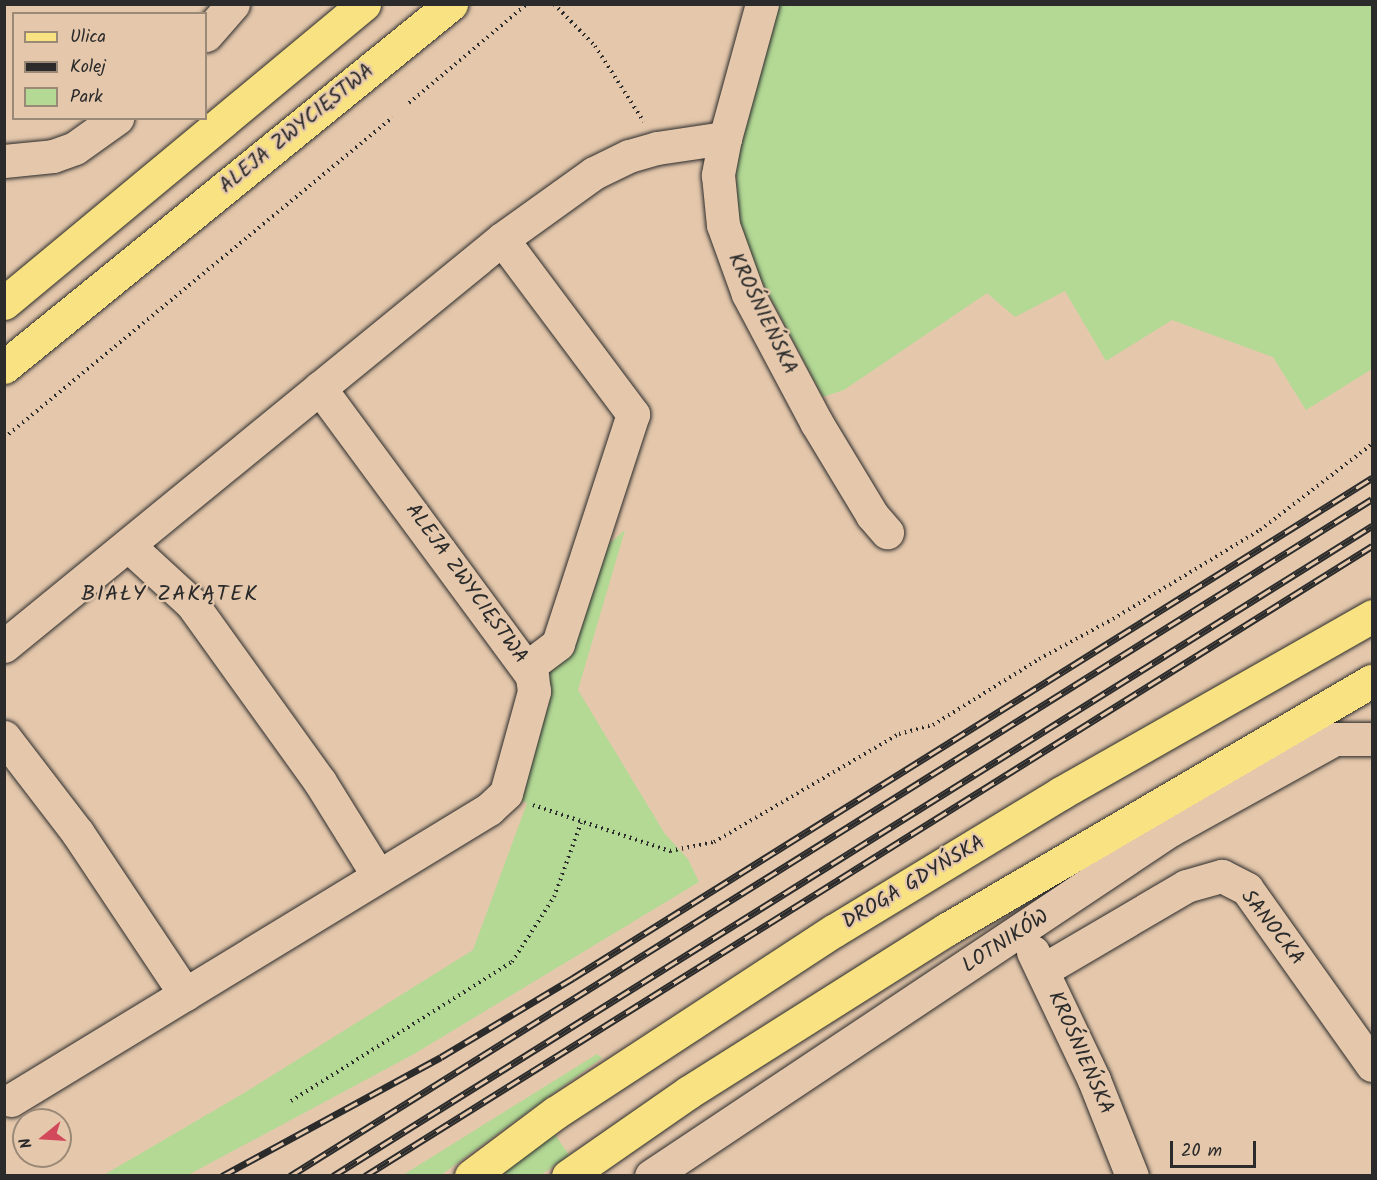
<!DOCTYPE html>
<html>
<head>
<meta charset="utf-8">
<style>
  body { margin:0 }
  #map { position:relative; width:1377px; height:1180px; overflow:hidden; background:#e5c8ac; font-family:Kalam,sans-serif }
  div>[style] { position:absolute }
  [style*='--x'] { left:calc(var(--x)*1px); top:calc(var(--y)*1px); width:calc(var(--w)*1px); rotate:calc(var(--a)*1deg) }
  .green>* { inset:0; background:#b3d995 }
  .path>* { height:4px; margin-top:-2px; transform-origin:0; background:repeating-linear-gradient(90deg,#2b2b2b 0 1.5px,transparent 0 6px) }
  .roads { filter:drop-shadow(0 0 2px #2b2b2b) drop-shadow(0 0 2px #2b2b2b) }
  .minor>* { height:33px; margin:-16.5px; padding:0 16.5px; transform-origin:16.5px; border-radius:16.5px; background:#e5c8ac }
  .major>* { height:33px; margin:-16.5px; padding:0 16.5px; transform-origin:16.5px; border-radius:16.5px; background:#f8e281 }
  .rail>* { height:7px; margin-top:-3.5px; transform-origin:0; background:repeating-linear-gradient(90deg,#e5c8ac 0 14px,#2b2b2b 0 28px); box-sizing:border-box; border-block:2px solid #2b2b2b }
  span { translate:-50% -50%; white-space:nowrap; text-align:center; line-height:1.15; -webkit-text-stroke:4.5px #e5c8ac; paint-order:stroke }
  .street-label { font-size:21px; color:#2b2b2b }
  .neighbourhood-label { font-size:22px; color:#2b2b2b; letter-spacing:1.5px }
  .frame { position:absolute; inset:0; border:6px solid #2b2b2b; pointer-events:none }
  .legend { position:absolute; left:12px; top:12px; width:195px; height:108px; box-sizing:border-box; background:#e5c8ac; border:2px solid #9b8978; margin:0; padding:8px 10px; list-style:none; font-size:18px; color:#2b2b2b }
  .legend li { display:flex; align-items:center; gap:12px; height:30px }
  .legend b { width:30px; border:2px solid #9b8978 }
  .north { position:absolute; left:12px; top:1108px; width:60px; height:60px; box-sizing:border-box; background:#e5c8ac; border:2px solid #9b8978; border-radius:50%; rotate:252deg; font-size:16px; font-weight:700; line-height:24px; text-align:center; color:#2b2b2b }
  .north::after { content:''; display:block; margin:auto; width:21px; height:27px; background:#d1495b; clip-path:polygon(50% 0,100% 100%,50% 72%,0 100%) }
  .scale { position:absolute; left:1170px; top:1141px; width:86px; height:27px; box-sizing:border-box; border:3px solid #2b2b2b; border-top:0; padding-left:8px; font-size:18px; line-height:21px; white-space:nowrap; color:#2b2b2b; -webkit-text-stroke:4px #e5c8ac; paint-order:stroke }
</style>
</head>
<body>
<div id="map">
  <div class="green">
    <div style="clip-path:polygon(774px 5px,1372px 5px,1372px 369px,1306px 410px,1273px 357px,1172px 320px,1106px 361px,1065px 291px,1015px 317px,987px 293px,844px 390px,823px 397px,756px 271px,738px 224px,736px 162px)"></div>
    <div style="clip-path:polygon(625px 530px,578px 690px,665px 834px,688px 859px,699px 882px,414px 1054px,188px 1175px,102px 1176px,244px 1093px,473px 950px,527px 803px,511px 796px,543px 682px,601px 551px)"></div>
    <div style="clip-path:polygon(597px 1054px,602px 1058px,441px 1175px,403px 1175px)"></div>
    <div style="clip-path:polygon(554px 1133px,569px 1155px,541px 1175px,497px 1176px)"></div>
  </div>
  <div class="path">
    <div style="--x:554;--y:4;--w:59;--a:45.7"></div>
    <div style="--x:595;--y:46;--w:90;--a:57.2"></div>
    <div style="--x:409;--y:103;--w:154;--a:-40"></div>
    <div style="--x:4;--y:438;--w:504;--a:-39.53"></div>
    <div style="--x:533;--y:805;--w:145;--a:18.6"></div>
    <div style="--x:670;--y:851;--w:45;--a:-11.6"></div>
    <div style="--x:714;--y:842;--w:214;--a:-30.3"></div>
    <div style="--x:899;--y:734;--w:35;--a:-15"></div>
    <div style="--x:933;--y:725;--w:125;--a:-31.9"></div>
    <div style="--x:1039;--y:659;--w:84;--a:-28.4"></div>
    <div style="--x:1113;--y:619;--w:172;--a:-31.2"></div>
    <div style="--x:1260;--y:530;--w:141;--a:-37.5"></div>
    <div style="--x:291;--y:1101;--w:261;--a:-32.2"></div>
    <div style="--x:512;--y:962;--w:77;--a:-57.1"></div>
    <div style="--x:554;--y:897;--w:79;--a:-70"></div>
  </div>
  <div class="roads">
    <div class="minor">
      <div style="--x:762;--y:4;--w:139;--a:105.4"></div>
      <div style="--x:725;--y:138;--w:38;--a:101"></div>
      <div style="--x:718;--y:175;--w:50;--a:84.3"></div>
      <div style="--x:723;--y:225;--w:73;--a:70.1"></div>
      <div style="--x:748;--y:294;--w:145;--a:62"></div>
      <div style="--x:816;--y:422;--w:109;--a:58.9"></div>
      <div style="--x:872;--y:515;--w:23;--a:49"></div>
      <div style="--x:206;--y:35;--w:41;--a:-48.9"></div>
      <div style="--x:4;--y:161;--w:49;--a:-5.8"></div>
      <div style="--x:53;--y:156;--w:23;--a:-20"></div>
      <div style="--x:75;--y:148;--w:52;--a:-35.5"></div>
      <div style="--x:502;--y:239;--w:219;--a:53.2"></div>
      <div style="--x:633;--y:414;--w:242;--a:108.1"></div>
      <div style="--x:558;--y:644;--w:38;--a:143"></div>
      <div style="--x:129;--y:546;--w:86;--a:42.6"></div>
      <div style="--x:192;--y:604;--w:219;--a:54.3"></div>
      <div style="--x:320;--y:782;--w:108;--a:58.2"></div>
      <div style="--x:4;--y:646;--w:643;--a:-39.26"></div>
      <div style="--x:502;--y:239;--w:113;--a:-35.7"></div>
      <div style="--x:594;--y:173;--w:39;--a:-26"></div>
      <div style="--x:629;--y:156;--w:29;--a:-16"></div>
      <div style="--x:657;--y:148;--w:69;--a:-8.4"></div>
      <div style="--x:4;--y:737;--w:120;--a:52.5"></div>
      <div style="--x:77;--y:832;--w:195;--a:56.3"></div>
      <div style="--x:1033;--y:952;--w:142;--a:64.5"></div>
      <div style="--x:1094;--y:1080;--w:103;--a:68.4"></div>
      <div style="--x:1043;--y:970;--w:166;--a:-30.4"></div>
      <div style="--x:1186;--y:886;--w:37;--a:-16"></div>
      <div style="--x:1222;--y:876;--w:28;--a:27"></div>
      <div style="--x:1247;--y:889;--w:216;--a:54.6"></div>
      <div style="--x:11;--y:1100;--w:560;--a:-31.33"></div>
      <div style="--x:489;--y:809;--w:23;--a:-43"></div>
      <div style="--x:506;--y:793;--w:106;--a:-74.6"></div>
      <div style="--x:534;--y:691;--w:15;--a:-98"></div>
      <div style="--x:532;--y:676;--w:358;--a:-126.4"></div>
      <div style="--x:651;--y:1176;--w:624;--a:-33.69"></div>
      <div style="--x:1170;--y:830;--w:188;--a:-28.9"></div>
      <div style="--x:1335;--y:739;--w:37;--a:0"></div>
    </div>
    <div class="major">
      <div style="--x:4;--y:303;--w:468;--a:-39.7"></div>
      <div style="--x:4;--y:367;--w:576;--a:-39.08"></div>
      <div style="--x:471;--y:1176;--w:105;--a:-36.9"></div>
      <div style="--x:555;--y:1113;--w:334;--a:-33.2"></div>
      <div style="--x:835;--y:930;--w:264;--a:-31.2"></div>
      <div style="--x:1061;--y:793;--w:358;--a:-29.6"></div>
      <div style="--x:568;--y:1176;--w:147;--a:-34.8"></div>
      <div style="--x:689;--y:1092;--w:305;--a:-32.3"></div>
      <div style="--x:947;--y:929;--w:492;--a:-30.3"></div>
    </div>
  </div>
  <div class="rail">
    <div style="--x:222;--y:1176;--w:249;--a:-28.5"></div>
    <div style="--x:441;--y:1057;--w:154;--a:-30.9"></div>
    <div style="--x:573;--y:978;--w:943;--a:-32.04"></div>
    <div style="--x:290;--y:1176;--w:1276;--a:-32.03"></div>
    <div style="--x:333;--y:1176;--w:1226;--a:-32.03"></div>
    <div style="--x:365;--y:1176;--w:1188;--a:-32.03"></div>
  </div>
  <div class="street-label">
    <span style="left:297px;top:129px;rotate:-39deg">ALEJA ZWYCIĘSTWA</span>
    <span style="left:762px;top:314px;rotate:64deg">KROŚNIEŃSKA</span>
    <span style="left:466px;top:584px;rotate:54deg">ALEJA ZWYCIĘSTWA</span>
    <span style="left:914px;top:883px;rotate:-31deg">DROGA GDYŃSKA</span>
    <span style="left:1272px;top:928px;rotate:52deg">SANOCKA</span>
    <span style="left:1006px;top:942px;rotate:-33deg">LOTNIKÓW</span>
    <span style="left:1080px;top:1053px;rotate:66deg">KROŚNIEŃSKA</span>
  </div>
  <div class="neighbourhood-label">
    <span style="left:170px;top:595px">BIAŁY ZAKĄTEK</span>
  </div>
  <div class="frame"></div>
  <ul class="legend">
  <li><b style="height:8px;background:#f8e281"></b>Ulica</li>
  <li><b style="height:8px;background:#2b2b2b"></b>Kolej</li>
  <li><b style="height:16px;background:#b3d995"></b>Park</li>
  </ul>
  <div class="north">N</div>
  <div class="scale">20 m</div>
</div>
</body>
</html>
